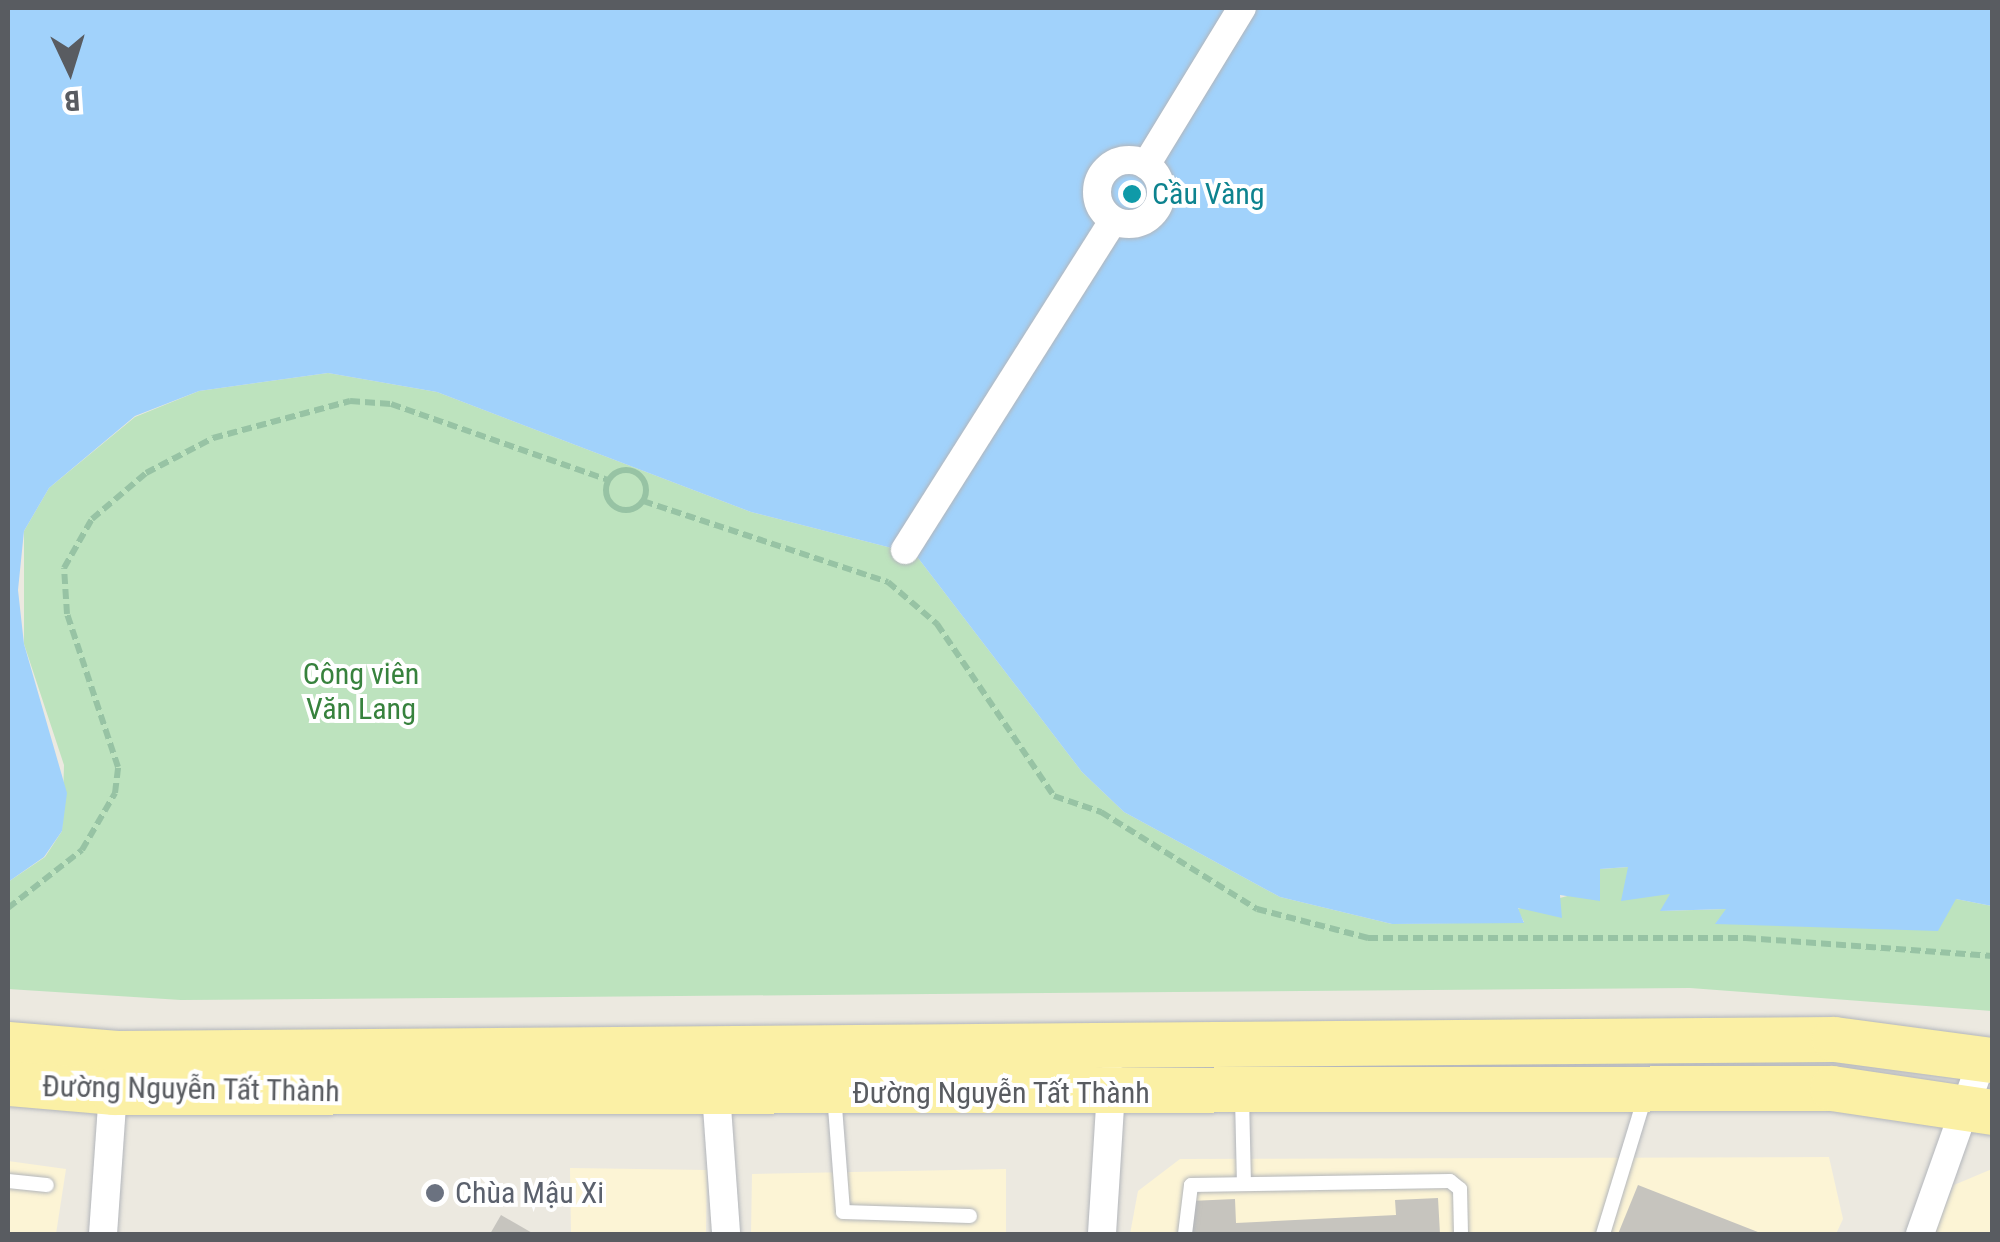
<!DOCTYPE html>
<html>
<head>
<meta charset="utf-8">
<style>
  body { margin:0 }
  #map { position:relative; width:2000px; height:1242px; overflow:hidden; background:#ece9e0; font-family:"Roboto Condensed",sans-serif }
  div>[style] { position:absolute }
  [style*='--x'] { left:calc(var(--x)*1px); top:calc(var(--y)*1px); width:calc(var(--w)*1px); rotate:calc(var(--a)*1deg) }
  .commercial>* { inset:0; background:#fcf4d5 }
  .green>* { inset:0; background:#bde3be }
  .water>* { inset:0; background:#a1d2fb }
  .building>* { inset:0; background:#c6c4be }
  .path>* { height:6px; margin-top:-3px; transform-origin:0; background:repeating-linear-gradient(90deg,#97c3a4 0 10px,transparent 0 15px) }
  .path>.ring { margin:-3px; padding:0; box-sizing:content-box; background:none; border:6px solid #97c3a4; border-radius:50% }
  .roads { filter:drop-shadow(0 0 2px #b3b6bb) drop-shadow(0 0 2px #b3b6bb) }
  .lane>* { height:14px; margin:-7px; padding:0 7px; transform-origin:7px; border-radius:7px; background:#fff }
  .street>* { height:28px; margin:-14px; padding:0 14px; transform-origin:14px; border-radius:14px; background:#fff }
  .street>.ring { margin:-14px; padding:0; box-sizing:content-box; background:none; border:28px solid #fff; border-radius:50% }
  .primary>* { height:45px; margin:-22.5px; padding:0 22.5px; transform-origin:22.5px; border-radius:22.5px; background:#fbf0a5 }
  .dots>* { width:28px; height:28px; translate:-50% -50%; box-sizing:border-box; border:5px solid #fff; border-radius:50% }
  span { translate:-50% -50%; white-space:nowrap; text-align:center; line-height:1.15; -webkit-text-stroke:8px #fff; paint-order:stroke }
  .culture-label { font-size:30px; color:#0d838f }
  .left { translate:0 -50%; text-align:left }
  .park-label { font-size:30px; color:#37823d }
  .street-label { font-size:30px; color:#595c61 }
  .worship-label { font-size:30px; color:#5b616d }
  .frame { position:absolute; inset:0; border:10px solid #595c61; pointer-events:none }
  .north { position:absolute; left:20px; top:20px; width:100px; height:100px; -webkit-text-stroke:8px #fff; paint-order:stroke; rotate:176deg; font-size:28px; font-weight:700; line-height:40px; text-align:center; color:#595c61 }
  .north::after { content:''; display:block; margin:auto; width:35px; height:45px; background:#595c61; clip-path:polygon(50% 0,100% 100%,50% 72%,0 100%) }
</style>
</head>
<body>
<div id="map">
  <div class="commercial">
    <div style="clip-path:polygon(1829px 1157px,1843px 1219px,1836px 1234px,1130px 1234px,1138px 1191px,1180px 1159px)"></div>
    <div style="clip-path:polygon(8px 1161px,66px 1169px,56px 1234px,8px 1234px)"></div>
    <div style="clip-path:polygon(570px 1168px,707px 1170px,706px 1234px,571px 1234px)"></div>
    <div style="clip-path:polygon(1006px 1169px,1006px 1234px,751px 1234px,752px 1174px)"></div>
    <div style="clip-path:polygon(1992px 1169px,1992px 1234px,1934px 1234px,1954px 1185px)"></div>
  </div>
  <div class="green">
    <div style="clip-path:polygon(328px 373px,437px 392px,751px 512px,915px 554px,1082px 772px,1124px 812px,1280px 897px,1392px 924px,1524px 922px,1517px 909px,1579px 893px,1600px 869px,1629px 867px,1644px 894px,1671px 894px,1661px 911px,1727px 909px,1716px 923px,1956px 899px,1992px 906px,1992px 1011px,1690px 988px,181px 1000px,8px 989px,8px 882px,45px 857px,62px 831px,64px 765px,24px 644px,24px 531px,49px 488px,135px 417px,199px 391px)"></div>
  </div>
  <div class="water">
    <div style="clip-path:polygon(8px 8px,1992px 8px,1992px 906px,1956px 899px,1938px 931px,1715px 924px,1726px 909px,1660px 911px,1670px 894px,1621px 901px,1628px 867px,1600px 869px,1600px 901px,1560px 895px,1562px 918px,1518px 908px,1524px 923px,1392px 924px,1280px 897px,1124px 812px,1082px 772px,915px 554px,751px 512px,437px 392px,328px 373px,199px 391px,135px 416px,49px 488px,24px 531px,18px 590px,24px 644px,67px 793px,62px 831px,44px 857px,8px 882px)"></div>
  </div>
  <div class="building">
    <div style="clip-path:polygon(1638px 1185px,1763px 1234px,1618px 1234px)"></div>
    <div style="clip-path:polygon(1438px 1198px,1440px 1234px,1192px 1234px,1190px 1201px,1235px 1199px,1236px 1223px,1396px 1215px,1395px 1200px)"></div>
    <div style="clip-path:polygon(501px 1215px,534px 1234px,490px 1234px)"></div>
  </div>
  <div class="path">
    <div class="ring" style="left:606px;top:470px;width:34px;height:34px"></div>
    <div style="--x:643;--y:501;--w:258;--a:18.3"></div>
    <div style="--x:888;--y:582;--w:65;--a:40.6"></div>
    <div style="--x:937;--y:624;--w:208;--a:55.8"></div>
    <div style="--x:1054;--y:796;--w:50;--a:18.8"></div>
    <div style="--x:1101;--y:812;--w:184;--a:31.9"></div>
    <div style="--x:1257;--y:909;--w:115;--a:14.6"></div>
    <div style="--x:1368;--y:938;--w:378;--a:0"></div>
    <div style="--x:1746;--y:938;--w:247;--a:4.2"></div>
    <div style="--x:8;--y:908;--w:94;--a:-38.1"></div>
    <div style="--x:82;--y:850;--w:66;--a:-59.9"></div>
    <div style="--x:115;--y:793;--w:26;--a:-83"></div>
    <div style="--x:118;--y:767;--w:161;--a:-108.4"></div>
    <div style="--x:67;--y:614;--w:46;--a:-93.7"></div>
    <div style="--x:64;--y:568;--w:56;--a:-60.3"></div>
    <div style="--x:92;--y:519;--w:71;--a:-40.4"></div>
    <div style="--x:146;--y:473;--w:76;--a:-27.6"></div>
    <div style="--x:213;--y:438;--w:142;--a:-15.1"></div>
    <div style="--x:350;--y:401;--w:41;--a:4.2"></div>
    <div style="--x:391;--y:404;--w:230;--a:19.3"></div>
  </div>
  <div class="roads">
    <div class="lane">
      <div style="--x:834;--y:1094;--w:118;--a:85.6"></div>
      <div style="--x:843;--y:1212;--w:127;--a:1.8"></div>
      <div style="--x:1242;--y:1097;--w:86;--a:88.7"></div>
      <div style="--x:8;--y:1181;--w:39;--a:6"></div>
      <div style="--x:1185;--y:1234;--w:49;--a:-83"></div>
      <div style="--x:1191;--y:1185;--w:259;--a:-0.9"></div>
      <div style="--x:1450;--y:1181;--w:13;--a:39"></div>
      <div style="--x:1460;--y:1189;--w:45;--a:88.7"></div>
      <div style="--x:1603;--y:1234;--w:147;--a:-73"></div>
    </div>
    <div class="street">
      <div class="ring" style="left:1097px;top:160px;width:36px;height:36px"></div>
      <div style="--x:1146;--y:165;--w:184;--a:-58.6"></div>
      <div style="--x:905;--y:550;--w:389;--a:-57.7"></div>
      <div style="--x:716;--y:1093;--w:141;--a:85.9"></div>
      <div style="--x:103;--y:1234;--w:142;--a:-86"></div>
      <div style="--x:1102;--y:1234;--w:157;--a:-86.4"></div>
      <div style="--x:1920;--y:1234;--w:188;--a:-70.4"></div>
    </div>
    <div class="primary">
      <div style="--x:8;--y:1044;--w:109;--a:4.7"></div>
      <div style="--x:117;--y:1053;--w:1717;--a:-0.47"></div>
      <div style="--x:1834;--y:1039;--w:159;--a:7.6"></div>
      <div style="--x:8;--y:1083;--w:105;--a:4.9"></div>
      <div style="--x:113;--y:1092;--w:1719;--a:-0.13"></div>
      <div style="--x:1832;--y:1088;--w:162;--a:8.5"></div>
    </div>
  </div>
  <div class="dots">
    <div style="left:1132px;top:194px;background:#0f9aa8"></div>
    <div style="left:435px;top:1193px;background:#6b7280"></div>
  </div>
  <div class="culture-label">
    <span class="left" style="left:1152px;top:194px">Cầu Vàng</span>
  </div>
  <div class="park-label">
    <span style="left:361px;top:691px">Công viên<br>Văn Lang</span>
  </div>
  <div class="street-label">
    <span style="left:191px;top:1089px;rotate:1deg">Đường Nguyễn Tất Thành</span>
    <span style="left:1001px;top:1093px">Đường Nguyễn Tất Thành</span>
  </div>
  <div class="worship-label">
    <span class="left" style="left:455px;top:1193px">Chùa Mậu Xi</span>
  </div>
  <div class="frame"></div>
  <div class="north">B</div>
</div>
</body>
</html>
